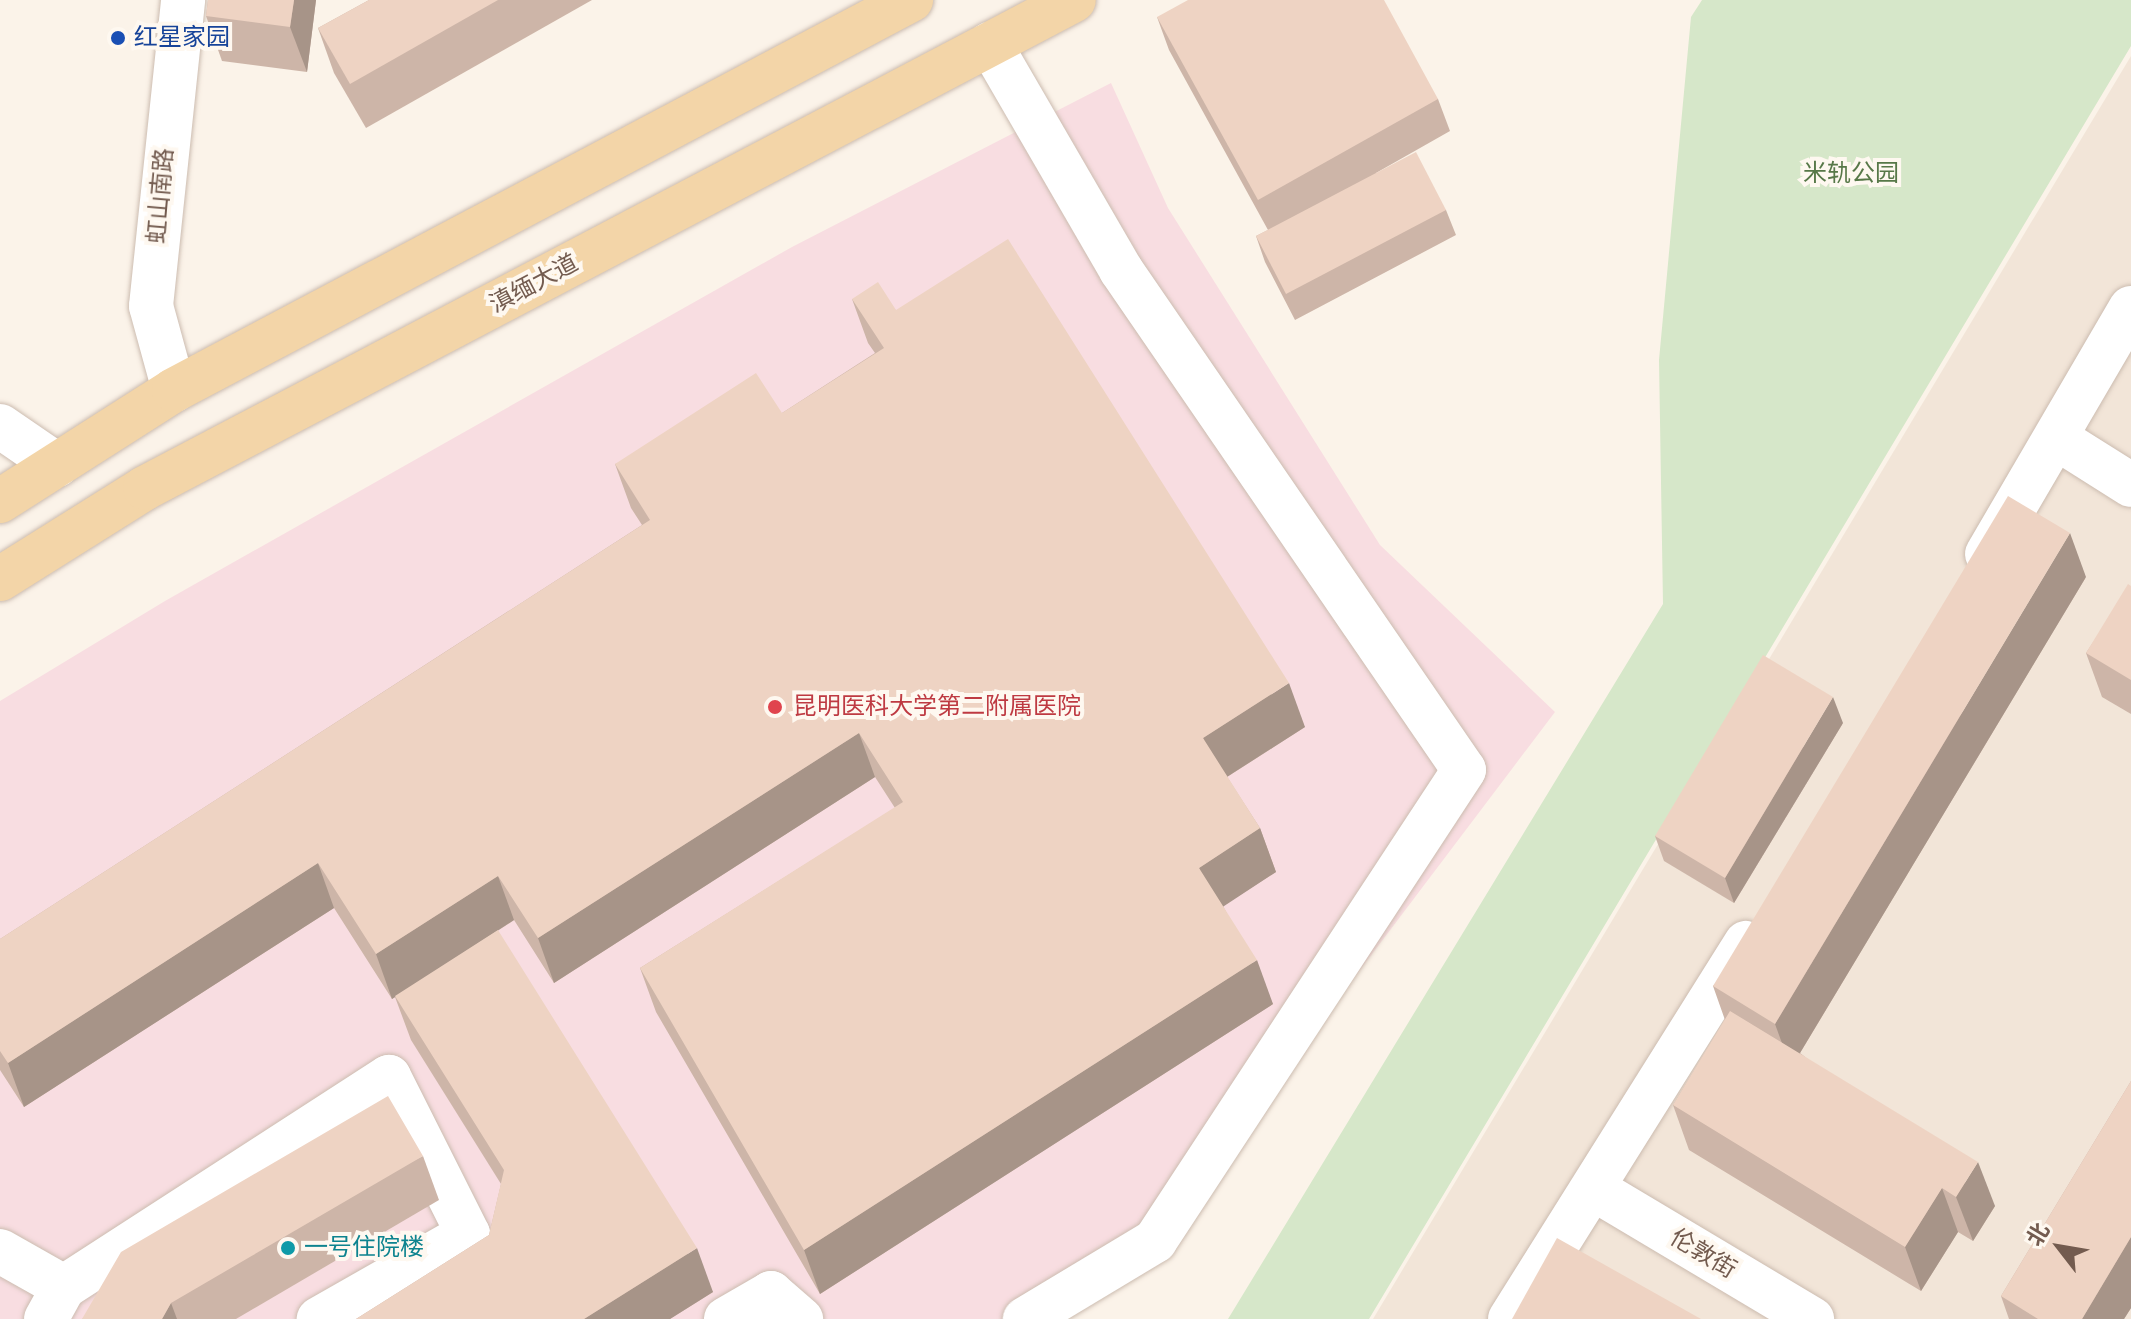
<!DOCTYPE html>
<html>
<head>
<meta charset="utf-8">
<style>
  body { margin:0 }
  #map { position:relative; width:2131px; height:1319px; overflow:hidden; background:#fbf3e9; font-family:"Fira Sans Condensed","Noto Sans SC",sans-serif }
  div>[style] { position:absolute }
  [style*='--x'] { left:calc(var(--x)*1px); top:calc(var(--y)*1px); width:calc(var(--w)*1px); rotate:calc(var(--a)*1deg) }
  .residential>* { inset:0; background:#f2e5d8 }
  .medical>* { inset:0; background:#f8dde1 }
  .green>* { inset:0; background:#d6e7c9 }
  .roads { filter:drop-shadow(0 0 2px #ccbcb0) drop-shadow(0 0 2px #ccbcb0) }
  .minor>* { height:44px; margin:-22px; padding:0 22px; transform-origin:22px; border-radius:22px; background:#fff }
  .major>* { height:44px; margin:-22px; padding:0 22px; transform-origin:22px; border-radius:22px; background:#f3d5a8 }
  .wall>* { inset:0; background:#cdb5a8 }
  .shaded-wall>* { inset:0; background:#a79488 }
  .building>* { inset:0; background:#eed3c3 }
  .dots>* { width:22px; height:22px; translate:-50% -50%; box-sizing:border-box; border:4px solid #fef8f0; border-radius:50% }
  span { translate:-50% -50%; white-space:nowrap; text-align:center; line-height:1.15; -webkit-text-stroke:8px #fef8f0; paint-order:stroke }
  .transit-label { font-size:24px; color:#164399 }
  .left { translate:0 -50%; text-align:left }
  .park-label { font-size:24px; color:#577848 }
  .street-label { font-size:24px; color:#735b4f }
  .health-label { font-size:24px; color:#be3a42 }
  .culture-label { font-size:24px; color:#0d838f }
  .north { position:absolute; left:2019px; top:1207px; width:80px; height:80px; -webkit-text-stroke:6px #fef8f0; paint-order:stroke; rotate:301deg; font-size:22px; font-weight:700; line-height:32px; text-align:center; color:#735b4f }
  .north::after { content:''; display:block; margin:auto; width:28px; height:36px; background:#735b4f; clip-path:polygon(50% 0,100% 100%,50% 72%,0 100%) }
</style>
</head>
<body>
<div id="map">
  <div class="residential">
    <div style="clip-path:polygon(2131px 56px,2131px 1319px,1373px 1319px)"></div>
  </div>
  <div class="medical">
    <div style="clip-path:polygon(1111px 83px,1168px 208px,1380px 545px,1555px 712px,1155px 1241px,1025px 1319px,0 1319px,0 701px,165px 601px,792px 247px)"></div>
  </div>
  <div class="green">
    <div style="clip-path:polygon(1702px 0,2131px 0,2131px 46px,1369px 1319px,1228px 1319px,1663px 604px,1659px 360px,1691px 17px)"></div>
  </div>
  <div class="roads">
    <div class="minor">
      <div style="--x:990;--y:44;--w:261;--a:59.9"></div>
      <div style="--x:1121;--y:270;--w:606;--a:55.55"></div>
      <div style="--x:1464;--y:770;--w:563;--a:123.27"></div>
      <div style="--x:1155;--y:1241;--w:152;--a:149"></div>
      <div style="--x:174;--y:390;--w:87;--a:-105.3"></div>
      <div style="--x:151;--y:306;--w:308;--a:-84"></div>
      <div style="--x:0;--y:426;--w:69;--a:34.4"></div>
      <div style="--x:2058;--y:439;--w:86;--a:32.2"></div>
      <div style="--x:1987;--y:554;--w:285;--a:-59.7"></div>
      <div style="--x:1594;--y:1189;--w:254;--a:30.8"></div>
      <div style="--x:0;--y:1251;--w:73;--a:29.4"></div>
      <div style="--x:46;--y:1319;--w:37;--a:-61"></div>
      <div style="--x:64;--y:1287;--w:387;--a:-32.9"></div>
      <div style="--x:389;--y:1077;--w:176;--a:63.3"></div>
      <div style="--x:468;--y:1234;--w:172;--a:150.3"></div>
      <div style="--x:726;--y:1319;--w:52;--a:-30"></div>
      <div style="--x:771;--y:1293;--w:40;--a:41"></div>
      <div style="--x:1510;--y:1319;--w:444;--a:-57.9"></div>
    </div>
    <div class="major">
      <div style="--x:0;--y:501;--w:206;--a:-32.5"></div>
      <div style="--x:174;--y:390;--w:834;--a:-27.89"></div>
      <div style="--x:0;--y:579;--w:171;--a:-32.1"></div>
      <div style="--x:145;--y:488;--w:1049;--a:-27.71"></div>
    </div>
  </div>
  <div class="wall">
    <div style="clip-path:polygon(208px 0,316px 0,307px 72px,222px 61px,206px 16px)"></div>
    <div style="clip-path:polygon(369px 0,592px 0,366px 128px,334px 73px,318px 28px)"></div>
    <div style="clip-path:polygon(1157px 17px,1438px 99px,1450px 131px,1376px 173px,1446px 210px,1456px 235px,1295px 320px,1265px 262px,1256px 236px,1268px 230px,1169px 50px)"></div>
    <div style="clip-path:polygon(852px 299px,896px 310px,1305px 727px,1227px 777px,1260px 828px,1276px 872px,1223px 906px,1273px 1004px,820px 1294px,656px 1012px,640px 968px,895px 808px,875px 777px,554px 983px,514px 920px,482px 941px,713px 1292px,670px 1319px,356px 1319px,489px 1235px,501px 1184px,411px 1040px,395px 997px,392px 999px,334px 908px,24px 1107px,0 1070px,0 939px,642px 525px,631px 508px,615px 464px,782px 413px,875px 353px,868px 343px)"></div>
    <div style="clip-path:polygon(2086px 577px,1800px 1053px,1995px 1206px,1973px 1241px,1958px 1232px,1921px 1291px,1689px 1150px,1673px 1105px,1725px 1020px,1713px 986px)"></div>
    <div style="clip-path:polygon(2131px 586px,2131px 714px,2102px 697px,2086px 653px)"></div>
    <div style="clip-path:polygon(1843px 723px,1734px 903px,1664px 861px,1655px 836px)"></div>
    <div style="clip-path:polygon(2131px 1081px,2131px 1308px,2124px 1319px,2009px 1319px,2001px 1296px)"></div>
    <div style="clip-path:polygon(423px 1156px,439px 1200px,236px 1319px,82px 1319px)"></div>
  </div>
  <div class="shaded-wall">
    <div style="clip-path:polygon(294px 0,316px 0,307px 72px,290px 27px)"></div>
    <div style="clip-path:polygon(2070px 533px,2086px 577px,1791px 1068px,1775px 1024px)"></div>
    <div style="clip-path:polygon(1289px 683px,1305px 727px,1219px 782px,1203px 738px)"></div>
    <div style="clip-path:polygon(1833px 697px,1843px 723px,1734px 903px,1725px 878px)"></div>
    <div style="clip-path:polygon(859px 733px,875px 777px,554px 983px,538px 938px)"></div>
    <div style="clip-path:polygon(1260px 828px,1276px 872px,1215px 912px,1199px 868px)"></div>
    <div style="clip-path:polygon(318px 863px,334px 908px,24px 1107px,8px 1063px)"></div>
    <div style="clip-path:polygon(498px 876px,514px 920px,392px 999px,376px 954px)"></div>
    <div style="clip-path:polygon(1257px 960px,1273px 1004px,820px 1294px,804px 1250px)"></div>
    <div style="clip-path:polygon(1978px 1162px,1995px 1206px,1973px 1241px,1956px 1197px)"></div>
    <div style="clip-path:polygon(1942px 1188px,1958px 1232px,1921px 1291px,1905px 1247px)"></div>
    <div style="clip-path:polygon(2131px 1237px,2131px 1308px,2124px 1319px,2082px 1319px)"></div>
    <div style="clip-path:polygon(697px 1248px,713px 1292px,670px 1319px,584px 1319px)"></div>
    <div style="clip-path:polygon(171px 1303px,177px 1319px,162px 1319px)"></div>
  </div>
  <div class="building">
    <div style="clip-path:polygon(208px 0,294px 0,290px 27px,206px 16px)"></div>
    <div style="clip-path:polygon(369px 0,498px 0,350px 84px,318px 28px)"></div>
    <div style="clip-path:polygon(1188px 0,1384px 0,1438px 99px,1258px 200px,1157px 17px)"></div>
    <div style="clip-path:polygon(1416px 152px,1446px 210px,1286px 294px,1256px 236px)"></div>
    <div style="clip-path:polygon(1008px 239px,1289px 683px,1203px 738px,1260px 828px,1199px 868px,1257px 960px,804px 1250px,640px 968px,903px 802px,859px 733px,538px 938px,498px 876px,376px 954px,318px 863px,8px 1063px,0 1051px,0 939px,650px 520px,615px 464px,756px 373px,782px 413px,884px 348px,852px 299px,878px 282px,896px 310px)"></div>
    <div style="clip-path:polygon(2008px 496px,2070px 533px,1775px 1024px,1713px 986px)"></div>
    <div style="clip-path:polygon(2128px 584px,2131px 586px,2131px 680px,2086px 653px)"></div>
    <div style="clip-path:polygon(1763px 655px,1833px 697px,1725px 878px,1655px 836px)"></div>
    <div style="clip-path:polygon(498px 930px,697px 1248px,584px 1319px,356px 1319px,489px 1235px,504px 1170px,395px 996px)"></div>
    <div style="clip-path:polygon(1730px 1011px,1978px 1162px,1956px 1197px,1942px 1188px,1905px 1247px,1673px 1105px)"></div>
    <div style="clip-path:polygon(2131px 1081px,2131px 1237px,2082px 1319px,2038px 1319px,2001px 1296px)"></div>
    <div style="clip-path:polygon(388px 1096px,423px 1156px,171px 1303px,162px 1319px,82px 1319px,121px 1252px)"></div>
    <div style="clip-path:polygon(1557px 1238px,1701px 1319px,1512px 1319px)"></div>
  </div>
  <div class="dots">
    <div style="left:118px;top:38px;background:#1a4fb4"></div>
    <div style="left:775px;top:707px;background:#e0444e"></div>
    <div style="left:288px;top:1248px;background:#0f9aa8"></div>
  </div>
  <div class="transit-label">
    <span class="left" style="left:134px;top:38px">红星家园</span>
  </div>
  <div class="park-label">
    <span style="left:1851px;top:174px">米轨公园</span>
  </div>
  <div class="street-label">
    <span style="left:161px;top:196px;rotate:-85deg">虹山南路</span>
    <span style="left:534px;top:284px;rotate:-28deg">滇缅大道</span>
    <span style="left:1703px;top:1254px;rotate:31deg">伦敦街</span>
  </div>
  <div class="health-label">
    <span class="left" style="left:793px;top:707px">昆明医科大学第二附属医院</span>
  </div>
  <div class="culture-label">
    <span class="left" style="left:304px;top:1248px">一号住院楼</span>
  </div>
  <div class="north">北</div>
</div>
</body>
</html>
